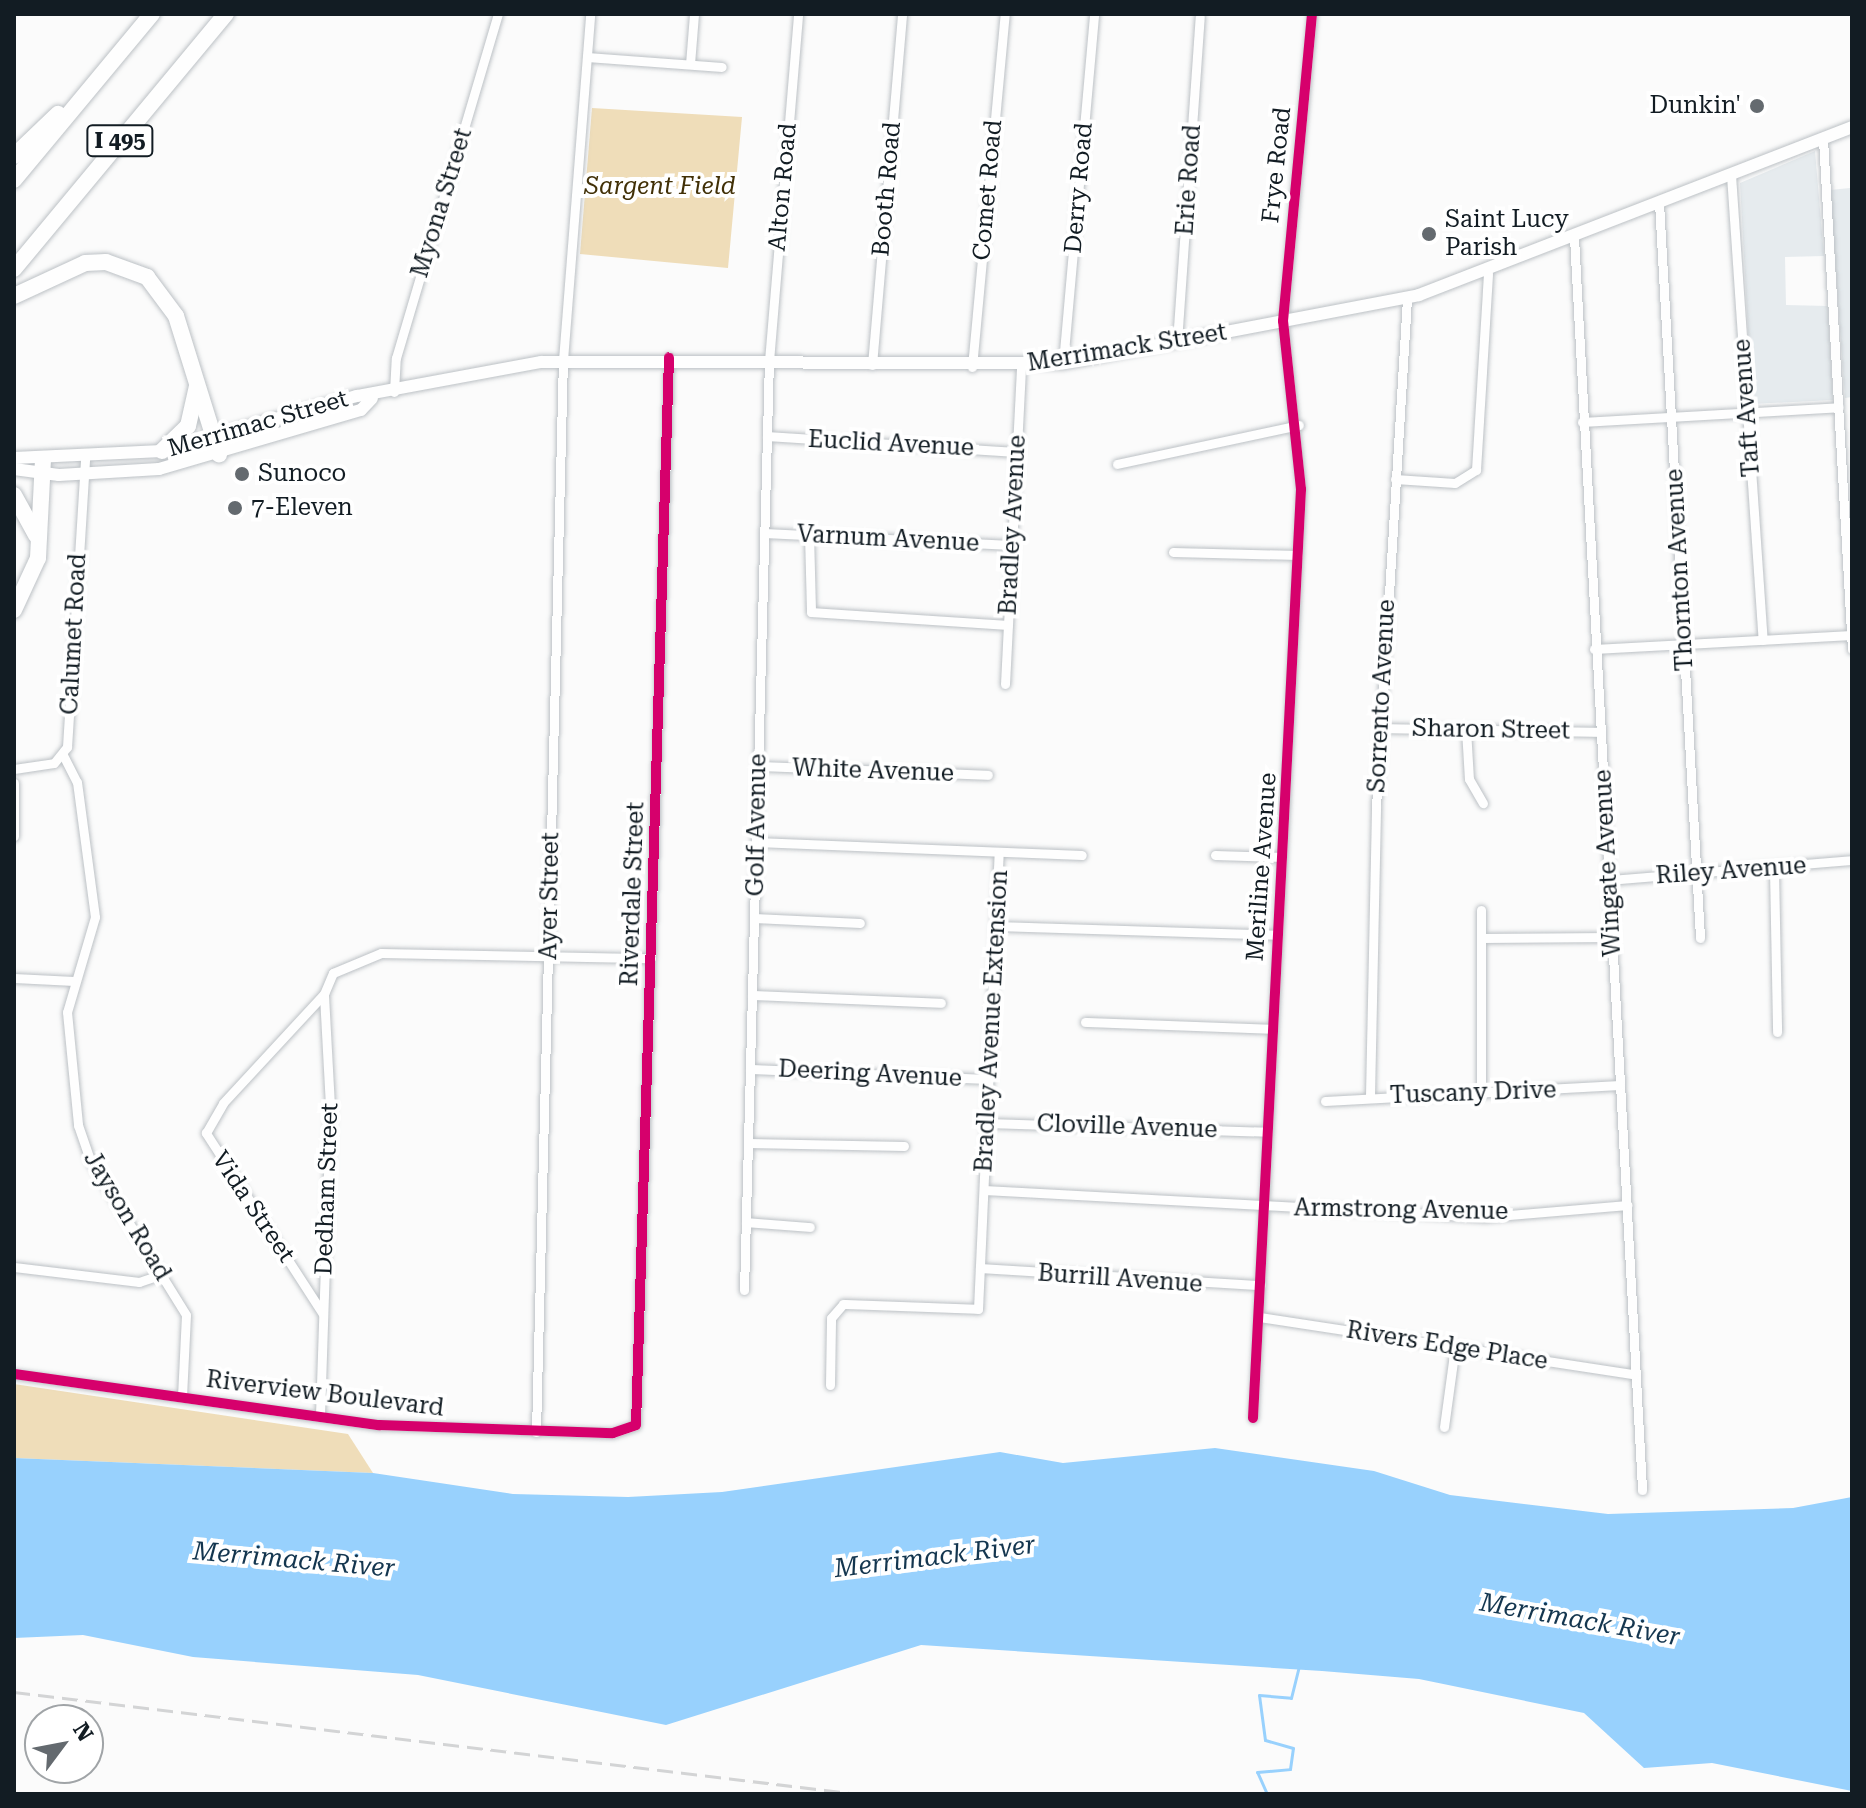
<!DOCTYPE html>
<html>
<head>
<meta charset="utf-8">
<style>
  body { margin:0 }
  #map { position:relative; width:1866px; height:1808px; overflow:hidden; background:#fbfbfb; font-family:"Roboto Serif",serif }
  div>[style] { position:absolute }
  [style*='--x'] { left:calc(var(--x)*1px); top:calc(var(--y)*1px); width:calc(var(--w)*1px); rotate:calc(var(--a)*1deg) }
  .built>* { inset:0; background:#e6ebee }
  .green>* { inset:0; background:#efddb9 }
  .water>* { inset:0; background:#98d1fd }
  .stream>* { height:3px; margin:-1.5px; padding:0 1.5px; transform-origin:1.5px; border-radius:1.5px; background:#98d1fd }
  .roads { filter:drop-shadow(0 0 2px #bcc1c5) drop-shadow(0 0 2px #bcc1c5) }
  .street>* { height:9px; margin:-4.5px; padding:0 4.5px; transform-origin:4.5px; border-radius:4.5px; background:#fefefe }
  .secondary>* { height:12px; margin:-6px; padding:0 6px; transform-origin:6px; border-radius:6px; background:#fefefe }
  .highway>* { height:16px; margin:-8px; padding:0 8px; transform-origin:8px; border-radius:8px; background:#fefefe }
  .rail>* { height:3px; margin-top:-1.5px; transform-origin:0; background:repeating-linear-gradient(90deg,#d3d4d5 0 16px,transparent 0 24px) }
  .cycleway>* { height:10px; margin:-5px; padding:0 5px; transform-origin:5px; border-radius:5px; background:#d6006c }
  .dots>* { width:22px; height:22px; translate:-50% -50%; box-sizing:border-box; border:4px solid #fff; border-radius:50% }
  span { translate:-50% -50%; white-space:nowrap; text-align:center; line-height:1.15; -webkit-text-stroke:8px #fff; paint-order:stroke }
  .shield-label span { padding:2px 6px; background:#fff; border:2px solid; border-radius:6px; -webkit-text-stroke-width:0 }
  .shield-label { font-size:22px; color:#121c23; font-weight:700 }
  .poi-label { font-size:24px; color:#121c23 }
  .right { translate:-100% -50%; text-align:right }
  .left { translate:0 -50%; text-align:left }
  .street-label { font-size:24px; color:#121c23 }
  .park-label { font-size:24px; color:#413007; font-style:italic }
  .water-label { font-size:26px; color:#14364f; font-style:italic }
  .frame { position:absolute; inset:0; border:16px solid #121c23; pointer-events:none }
  .north { position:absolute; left:24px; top:1704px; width:80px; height:80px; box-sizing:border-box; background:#fff; border:2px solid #a0a4a7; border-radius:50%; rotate:58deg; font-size:22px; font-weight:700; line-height:32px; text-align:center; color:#121c23 }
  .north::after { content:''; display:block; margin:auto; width:28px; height:36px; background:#646a6f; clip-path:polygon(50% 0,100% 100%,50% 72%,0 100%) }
</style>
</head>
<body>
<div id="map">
  <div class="built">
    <div style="clip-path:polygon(1815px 151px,1824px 256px,1785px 257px,1786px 305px,1828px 306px,1833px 400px,1752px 404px,1740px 183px)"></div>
    <div style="clip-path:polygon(1850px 188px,1852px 397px,1845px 398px,1830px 190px)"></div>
  </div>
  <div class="green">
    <div style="clip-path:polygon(592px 108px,742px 117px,728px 268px,580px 254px)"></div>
    <div style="clip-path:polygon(14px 1384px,348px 1434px,373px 1473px,14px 1458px)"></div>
  </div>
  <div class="water">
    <div style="clip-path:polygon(1215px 1448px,1374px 1471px,1450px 1495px,1608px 1514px,1793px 1508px,1852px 1497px,1852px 1791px,1712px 1763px,1644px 1768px,1584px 1713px,1419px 1679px,1322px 1671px,921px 1645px,666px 1725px,418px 1675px,193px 1657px,83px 1635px,14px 1638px,14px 1458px,373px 1473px,513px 1494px,628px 1497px,722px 1492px,1000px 1452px,1063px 1463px)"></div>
  </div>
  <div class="stream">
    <div style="--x:1267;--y:1794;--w:24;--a:-114"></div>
    <div style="--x:1257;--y:1772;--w:33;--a:-5"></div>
    <div style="--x:1290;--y:1769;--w:21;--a:-82"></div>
    <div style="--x:1293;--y:1748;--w:29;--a:-164"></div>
    <div style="--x:1265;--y:1740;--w:45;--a:-97.6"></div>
    <div style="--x:1259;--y:1695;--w:32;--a:5"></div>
    <div style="--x:1291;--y:1698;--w:34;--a:-76"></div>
  </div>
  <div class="roads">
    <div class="street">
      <div style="--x:587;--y:57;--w:135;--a:4.2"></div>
      <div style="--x:690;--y:64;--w:50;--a:-85.4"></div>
      <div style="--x:1823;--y:139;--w:511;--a:86.75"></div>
      <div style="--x:1731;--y:175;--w:466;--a:86.1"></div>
      <div style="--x:1659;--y:202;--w:737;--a:86.81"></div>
      <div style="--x:1574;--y:237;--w:1255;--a:86.89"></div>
      <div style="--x:1177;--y:342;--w:326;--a:-86"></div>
      <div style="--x:1063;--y:363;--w:350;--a:-84.9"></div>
      <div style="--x:872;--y:365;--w:352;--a:-85.1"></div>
      <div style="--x:972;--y:367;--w:355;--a:-84.7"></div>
      <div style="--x:394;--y:392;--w:34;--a:-87"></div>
      <div style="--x:396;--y:358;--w:359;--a:-73.5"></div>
      <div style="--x:1582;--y:422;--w:257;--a:-3.3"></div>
      <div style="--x:767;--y:436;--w:249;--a:3.7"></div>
      <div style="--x:1117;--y:464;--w:186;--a:-12.1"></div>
      <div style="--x:1395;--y:479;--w:60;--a:3.8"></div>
      <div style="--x:1455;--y:483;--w:25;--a:-32"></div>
      <div style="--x:1476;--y:470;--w:197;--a:-86.5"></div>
      <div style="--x:764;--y:533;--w:248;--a:2.8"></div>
      <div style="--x:809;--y:534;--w:78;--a:88.5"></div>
      <div style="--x:811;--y:612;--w:197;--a:3.8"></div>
      <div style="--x:1173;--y:552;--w:125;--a:1.4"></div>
      <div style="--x:1594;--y:649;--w:258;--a:-3.1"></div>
      <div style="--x:1005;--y:684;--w:317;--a:-87.1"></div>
      <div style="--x:1381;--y:728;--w:220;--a:1"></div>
      <div style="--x:1466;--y:729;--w:50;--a:86.6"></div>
      <div style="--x:1469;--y:779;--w:28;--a:60"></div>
      <div style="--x:63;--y:755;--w:30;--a:63"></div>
      <div style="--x:77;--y:782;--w:136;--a:82.4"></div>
      <div style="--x:95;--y:917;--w:99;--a:106.4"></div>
      <div style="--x:67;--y:1012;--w:114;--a:84.4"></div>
      <div style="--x:78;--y:1125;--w:37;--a:71"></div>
      <div style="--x:90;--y:1160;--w:182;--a:58.2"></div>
      <div style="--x:186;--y:1315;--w:81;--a:92.8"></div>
      <div style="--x:758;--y:766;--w:230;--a:2.2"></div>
      <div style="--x:14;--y:769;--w:40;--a:-8.5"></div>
      <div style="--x:54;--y:763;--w:21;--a:-51"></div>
      <div style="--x:67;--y:747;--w:289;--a:-86.4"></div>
      <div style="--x:14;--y:783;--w:53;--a:90"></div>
      <div style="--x:756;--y:842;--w:326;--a:2.3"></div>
      <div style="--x:1215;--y:855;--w:67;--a:1.7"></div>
      <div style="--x:1774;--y:870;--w:162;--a:88.9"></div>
      <div style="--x:1609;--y:880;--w:244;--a:-4.7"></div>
      <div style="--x:754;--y:918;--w:106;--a:2.7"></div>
      <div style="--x:996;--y:926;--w:282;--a:1.8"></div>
      <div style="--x:1481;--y:938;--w:131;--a:-0.4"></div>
      <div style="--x:14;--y:978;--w:60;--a:2.9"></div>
      <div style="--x:752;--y:995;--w:189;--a:2.4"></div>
      <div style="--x:1085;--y:1022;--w:187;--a:2.1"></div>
      <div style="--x:750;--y:1069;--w:239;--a:2.4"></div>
      <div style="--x:1481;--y:1093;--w:183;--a:-90"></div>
      <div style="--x:1370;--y:1096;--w:289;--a:-88.8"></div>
      <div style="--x:1376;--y:807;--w:510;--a:-86.51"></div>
      <div style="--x:1325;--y:1101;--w:295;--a:-3.1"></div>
      <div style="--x:987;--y:1123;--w:281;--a:1.8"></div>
      <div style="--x:748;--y:1143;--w:156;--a:1.1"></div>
      <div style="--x:984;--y:1190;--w:502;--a:3.08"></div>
      <div style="--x:1485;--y:1217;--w:143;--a:-4.8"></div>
      <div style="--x:746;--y:1222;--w:64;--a:4.5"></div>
      <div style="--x:14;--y:1267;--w:126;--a:6.8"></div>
      <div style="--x:139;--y:1282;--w:24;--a:-19"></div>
      <div style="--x:980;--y:1268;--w:281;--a:3.5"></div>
      <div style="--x:744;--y:1290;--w:929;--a:-88.46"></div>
      <div style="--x:769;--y:361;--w:348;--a:-85.2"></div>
      <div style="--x:323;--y:1314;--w:216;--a:-122.9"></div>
      <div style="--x:206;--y:1133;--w:34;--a:-60"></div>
      <div style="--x:223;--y:1103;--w:149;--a:-47.2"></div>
      <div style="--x:1259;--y:1317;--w:381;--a:8.7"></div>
      <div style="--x:14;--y:1374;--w:369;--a:8"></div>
      <div style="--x:379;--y:1425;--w:234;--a:2"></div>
      <div style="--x:613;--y:1433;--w:24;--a:-19"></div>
      <div style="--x:636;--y:1425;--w:1068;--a:-88.23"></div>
      <div style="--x:830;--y:1385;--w:67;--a:-89.1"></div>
      <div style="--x:831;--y:1318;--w:18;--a:-49"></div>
      <div style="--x:843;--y:1304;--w:135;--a:2.1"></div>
      <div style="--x:978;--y:1309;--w:457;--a:-87.4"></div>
      <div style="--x:320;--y:1415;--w:309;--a:-88.1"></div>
      <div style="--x:330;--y:1106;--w:112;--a:-93.1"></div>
      <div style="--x:324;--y:994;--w:23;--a:-67"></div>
      <div style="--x:333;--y:973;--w:52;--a:-22.6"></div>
      <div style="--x:381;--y:953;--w:270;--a:1.1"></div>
      <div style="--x:1253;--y:1418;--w:930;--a:-87.04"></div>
      <div style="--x:1301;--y:489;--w:169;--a:-96.1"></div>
      <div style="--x:1283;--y:321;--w:308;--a:-84.6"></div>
      <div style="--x:1444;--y:1427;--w:81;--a:-82.2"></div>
      <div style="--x:536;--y:1432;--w:1072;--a:-88.56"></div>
      <div style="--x:563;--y:360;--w:347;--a:-85.5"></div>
    </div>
    <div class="secondary">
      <div style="--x:14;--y:458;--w:148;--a:-2.7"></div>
      <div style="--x:162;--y:451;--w:203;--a:-15.8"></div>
      <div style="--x:357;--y:396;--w:187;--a:-10.5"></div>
      <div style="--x:541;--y:362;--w:522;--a:0.11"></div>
      <div style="--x:1063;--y:363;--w:362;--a:-10.8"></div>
      <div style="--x:1419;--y:295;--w:464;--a:-21.2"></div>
      <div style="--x:14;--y:469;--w:45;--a:7.6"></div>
      <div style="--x:59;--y:475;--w:100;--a:-3.4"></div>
      <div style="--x:159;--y:469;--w:210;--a:-16.3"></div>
      <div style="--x:361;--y:410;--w:16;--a:-47"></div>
    </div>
    <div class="highway">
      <div style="--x:14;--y:156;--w:61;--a:-43.7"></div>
      <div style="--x:14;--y:180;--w:216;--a:-50.3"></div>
      <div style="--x:14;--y:269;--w:332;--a:-50.3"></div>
      <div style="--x:14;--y:296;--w:78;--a:-24.9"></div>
      <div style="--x:85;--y:263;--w:21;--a:-3"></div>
      <div style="--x:106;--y:262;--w:44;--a:20.1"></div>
      <div style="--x:147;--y:277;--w:49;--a:53.4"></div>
      <div style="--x:176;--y:316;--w:145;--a:72.7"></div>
      <div style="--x:162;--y:451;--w:36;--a:-44"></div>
      <div style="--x:188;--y:426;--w:41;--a:-77.3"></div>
      <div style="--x:14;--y:495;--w:46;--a:61.2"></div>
      <div style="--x:14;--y:610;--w:57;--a:-65.2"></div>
      <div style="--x:38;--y:558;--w:99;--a:-87.1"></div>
    </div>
  </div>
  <div class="rail">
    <div style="--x:14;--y:1692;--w:850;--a:6.89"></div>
  </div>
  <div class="cycleway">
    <div style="--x:14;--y:1374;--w:369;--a:8"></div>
    <div style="--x:379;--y:1425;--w:234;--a:2"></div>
    <div style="--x:613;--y:1433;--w:24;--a:-19"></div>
    <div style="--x:636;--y:1425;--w:1068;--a:-88.23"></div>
    <div style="--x:1253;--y:1418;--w:930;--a:-87.04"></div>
    <div style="--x:1301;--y:489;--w:169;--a:-96.1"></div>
    <div style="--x:1283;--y:321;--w:308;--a:-84.6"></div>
  </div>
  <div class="dots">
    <div style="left:1757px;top:106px;background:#646a6f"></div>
    <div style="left:1429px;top:234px;background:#646a6f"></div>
    <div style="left:242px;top:474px;background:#646a6f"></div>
    <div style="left:235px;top:508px;background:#646a6f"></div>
  </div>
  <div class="shield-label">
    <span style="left:120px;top:141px">I 495</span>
  </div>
  <div class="poi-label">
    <span class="right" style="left:1741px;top:106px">Dunkin'</span>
    <span class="left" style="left:1445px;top:234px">Saint Lucy<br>Parish</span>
    <span class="left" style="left:258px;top:474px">Sunoco</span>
    <span class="left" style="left:251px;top:508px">7-Eleven</span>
  </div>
  <div class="street-label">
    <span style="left:1277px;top:165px;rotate:-84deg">Frye Road</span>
    <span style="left:1189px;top:180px;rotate:-86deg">Erie Road</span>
    <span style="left:783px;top:187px;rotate:-85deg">Alton Road</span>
    <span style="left:1079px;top:188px;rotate:-85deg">Derry Road</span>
    <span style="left:887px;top:189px;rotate:-85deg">Booth Road</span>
    <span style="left:988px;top:190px;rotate:-85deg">Comet Road</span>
    <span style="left:442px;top:203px;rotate:-73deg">Myona Street</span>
    <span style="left:1127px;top:348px;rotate:-9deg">Merrimack Street</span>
    <span style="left:1747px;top:408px;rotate:-94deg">Taft Avenue</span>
    <span style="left:258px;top:424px;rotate:-16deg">Merrimac Street</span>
    <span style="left:891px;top:444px;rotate:3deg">Euclid Avenue</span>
    <span style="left:1013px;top:525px;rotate:-87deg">Bradley Avenue</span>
    <span style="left:888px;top:539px;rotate:3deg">Varnum Avenue</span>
    <span style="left:1680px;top:570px;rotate:-93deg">Thornton Avenue</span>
    <span style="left:74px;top:634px;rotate:-87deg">Calumet Road</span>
    <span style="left:1382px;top:696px;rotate:-87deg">Sorrento Avenue</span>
    <span style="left:1491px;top:730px;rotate:1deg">Sharon Street</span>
    <span style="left:873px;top:771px;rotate:2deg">White Avenue</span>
    <span style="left:757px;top:825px;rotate:-89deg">Golf Avenue</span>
    <span style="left:1608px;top:863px;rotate:-93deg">Wingate Avenue</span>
    <span style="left:1262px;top:867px;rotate:-86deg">Meriline Avenue</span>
    <span style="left:1731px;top:871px;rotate:-4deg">Riley Avenue</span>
    <span style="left:633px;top:894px;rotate:-88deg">Riverdale Street</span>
    <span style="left:550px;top:896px;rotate:-89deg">Ayer Street</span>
    <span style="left:992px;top:1021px;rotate:-87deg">Bradley Avenue Extension</span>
    <span style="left:870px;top:1074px;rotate:3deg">Deering Avenue</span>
    <span style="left:1473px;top:1093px;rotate:-2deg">Tuscany Drive</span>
    <span style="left:1127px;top:1127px;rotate:2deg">Cloville Avenue</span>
    <span style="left:327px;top:1189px;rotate:-88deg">Dedham Street</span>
    <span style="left:253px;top:1207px;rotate:56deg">Vida Street</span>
    <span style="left:1401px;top:1210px;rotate:1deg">Armstrong Avenue</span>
    <span style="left:127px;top:1216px;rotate:59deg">Jayson Road</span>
    <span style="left:1120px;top:1279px;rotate:4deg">Burrill Avenue</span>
    <span style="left:1447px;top:1346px;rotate:9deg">Rivers Edge Place</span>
    <span style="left:325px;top:1394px;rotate:7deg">Riverview Boulevard</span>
  </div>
  <div class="park-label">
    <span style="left:660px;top:187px">Sargent Field</span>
  </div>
  <div class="water-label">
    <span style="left:935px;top:1557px;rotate:-7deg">Merrimack River</span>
    <span style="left:294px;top:1560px;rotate:5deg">Merrimack River</span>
    <span style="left:1580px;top:1620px;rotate:10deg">Merrimack River</span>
  </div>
  <div class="frame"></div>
  <div class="north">N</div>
</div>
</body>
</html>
